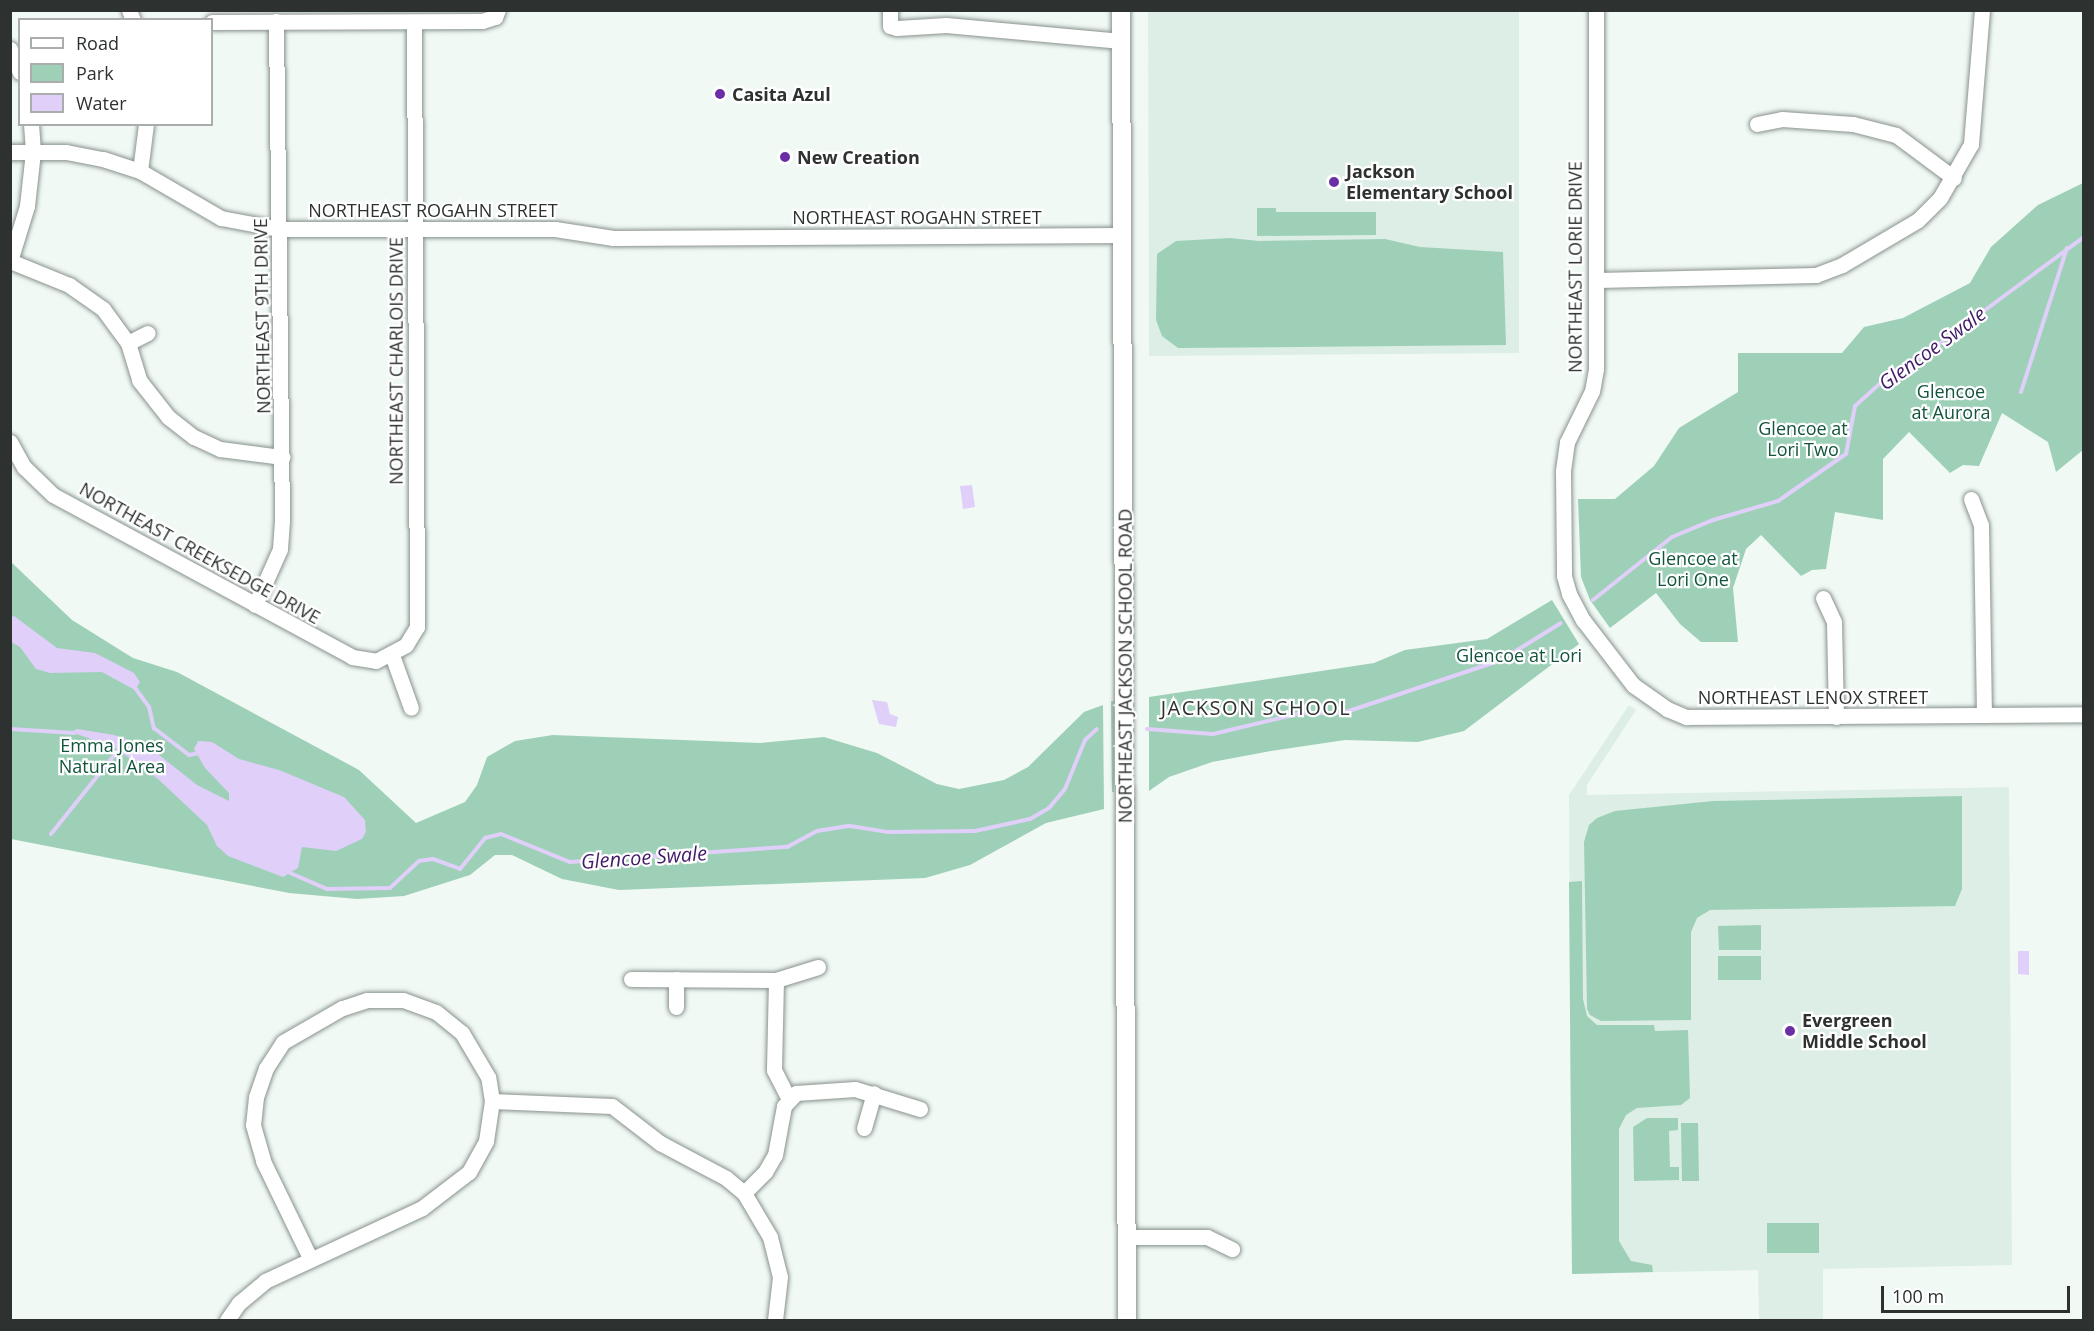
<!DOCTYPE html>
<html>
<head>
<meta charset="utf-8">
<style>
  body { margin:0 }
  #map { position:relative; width:2094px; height:1331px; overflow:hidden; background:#f0f9f4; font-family:"Open Sans",sans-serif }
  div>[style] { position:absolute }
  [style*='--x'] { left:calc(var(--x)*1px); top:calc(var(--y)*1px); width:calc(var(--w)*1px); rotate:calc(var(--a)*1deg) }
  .built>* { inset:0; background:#dceee5 }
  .green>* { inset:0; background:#9ed0b8 }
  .water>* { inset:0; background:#dfcff9 }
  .stream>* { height:4px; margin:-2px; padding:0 2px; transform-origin:2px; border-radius:2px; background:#dfcff9 }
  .roads { filter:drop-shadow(0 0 2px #89928d) drop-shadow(0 0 2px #89928d) }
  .minor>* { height:15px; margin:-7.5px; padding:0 7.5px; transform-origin:7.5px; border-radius:7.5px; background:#fff }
  .tertiary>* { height:18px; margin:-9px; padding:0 9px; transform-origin:9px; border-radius:9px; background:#fff }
  .dots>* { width:16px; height:16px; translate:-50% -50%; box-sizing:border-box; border:3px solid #fff; border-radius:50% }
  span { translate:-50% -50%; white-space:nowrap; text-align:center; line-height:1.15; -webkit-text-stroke:4.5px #fff; paint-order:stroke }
  .poi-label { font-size:18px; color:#2d312f; font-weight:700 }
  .left { translate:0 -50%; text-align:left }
  .street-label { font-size:18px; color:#2d312f }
  .park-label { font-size:18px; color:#12543c }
  .water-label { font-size:20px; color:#421b68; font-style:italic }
  .neighbourhood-label { font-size:20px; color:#2d312f; letter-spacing:1.5px }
  .frame { position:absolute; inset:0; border:12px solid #2d312f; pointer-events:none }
  .legend { position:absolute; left:18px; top:18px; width:195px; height:108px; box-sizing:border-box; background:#fff; border:2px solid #abadac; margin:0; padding:8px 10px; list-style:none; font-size:18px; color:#2d312f }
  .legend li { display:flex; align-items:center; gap:12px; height:30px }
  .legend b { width:30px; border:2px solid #abadac }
  .scale { position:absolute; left:1881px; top:1286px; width:189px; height:27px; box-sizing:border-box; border:3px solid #2d312f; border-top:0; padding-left:8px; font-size:18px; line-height:21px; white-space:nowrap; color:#2d312f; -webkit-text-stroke:4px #fff; paint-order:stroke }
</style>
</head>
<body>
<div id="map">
  <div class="built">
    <div style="clip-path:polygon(1148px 11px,1519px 11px,1519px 353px,1149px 356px)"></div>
    <div style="clip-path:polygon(1629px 705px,1636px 710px,1587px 785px,1587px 795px,2009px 787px,2012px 1265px,1823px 1269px,1823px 1320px,1759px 1320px,1758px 1270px,1572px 1274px,1569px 795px)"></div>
  </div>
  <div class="green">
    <div style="clip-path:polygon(2083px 183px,2083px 450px,2056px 472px,2048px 442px,2002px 413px,1979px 466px,1963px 465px,1950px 473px,1909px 432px,1883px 459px,1883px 520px,1835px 512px,1826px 569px,1812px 570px,1801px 576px,1761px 535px,1746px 549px,1733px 588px,1738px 642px,1701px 642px,1680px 624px,1656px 593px,1610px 628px,1590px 600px,1581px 577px,1578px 499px,1615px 499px,1654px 466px,1679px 428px,1738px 392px,1738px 353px,1842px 353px,1864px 327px,1903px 318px,1970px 283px,1991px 247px,2038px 205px)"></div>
    <div style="clip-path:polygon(1257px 208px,1276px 208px,1276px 212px,1376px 212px,1376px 235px,1257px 236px)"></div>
    <div style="clip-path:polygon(1230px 238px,1259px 241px,1385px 239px,1420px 247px,1503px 252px,1506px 345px,1178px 348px,1162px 336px,1156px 320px,1157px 254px,1176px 241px)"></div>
    <div style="clip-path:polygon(10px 561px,72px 620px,133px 658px,177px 672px,359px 770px,416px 823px,465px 802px,477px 785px,487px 757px,515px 741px,553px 735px,760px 743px,824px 737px,877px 753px,937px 784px,959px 789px,1004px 780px,1028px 767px,1084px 712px,1103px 705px,1104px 809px,1046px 823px,970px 865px,925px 878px,619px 890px,562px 879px,512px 855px,495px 855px,470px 875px,404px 896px,357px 899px,289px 893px,11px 839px)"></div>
    <div style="clip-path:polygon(1552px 600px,1579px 644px,1464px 731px,1418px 742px,1345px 740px,1271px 751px,1212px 762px,1169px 777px,1149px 791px,1149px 697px,1374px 663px,1405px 650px,1487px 639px)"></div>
    <div style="clip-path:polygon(1111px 701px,1114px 701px,1114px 792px,1112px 792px)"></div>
    <div style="clip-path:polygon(1962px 796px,1962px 889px,1955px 906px,1710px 910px,1697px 918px,1691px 932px,1691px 1020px,1601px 1021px,1590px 1015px,1587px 1009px,1584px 842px,1589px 825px,1597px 818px,1615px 811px,1713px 801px)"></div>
    <div style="clip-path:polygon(1582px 881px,1583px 999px,1587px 1016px,1597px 1025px,1654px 1025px,1655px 1031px,1688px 1030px,1690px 1098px,1681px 1105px,1637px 1108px,1626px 1115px,1619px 1129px,1619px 1241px,1631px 1261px,1652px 1265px,1653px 1272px,1572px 1274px,1569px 882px)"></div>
    <div style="clip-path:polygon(1761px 925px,1761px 950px,1719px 950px,1718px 926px)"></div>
    <div style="clip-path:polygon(1718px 956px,1761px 956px,1761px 980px,1718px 980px)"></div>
    <div style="clip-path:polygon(1678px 1118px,1678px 1130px,1669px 1131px,1670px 1167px,1679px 1167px,1679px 1180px,1634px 1181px,1633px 1127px,1647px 1118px)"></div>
    <div style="clip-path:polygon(1681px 1123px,1698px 1123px,1699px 1181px,1682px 1181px)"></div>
    <div style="clip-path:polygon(1767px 1223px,1819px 1223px,1819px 1253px,1767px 1253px)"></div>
  </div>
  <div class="water">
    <div style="clip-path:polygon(972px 485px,975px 507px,963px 509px,960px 486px)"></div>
    <div style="clip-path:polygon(14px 616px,57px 648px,95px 653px,134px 673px,140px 682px,135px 690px,102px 672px,50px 673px,36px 669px,20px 647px,11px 642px,11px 617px)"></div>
    <div style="clip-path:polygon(872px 700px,887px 702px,890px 714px,898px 717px,896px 727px,879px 724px)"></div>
    <div style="clip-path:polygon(77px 729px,114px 735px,149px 747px,197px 785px,229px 801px,229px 793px,205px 768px,194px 749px,198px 741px,212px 742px,239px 759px,279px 770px,344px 797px,365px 820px,366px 832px,362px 839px,336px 851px,302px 847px,298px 868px,283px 877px,228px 856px,217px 846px,207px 825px,158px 779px,114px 747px,71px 732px)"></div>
    <div style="clip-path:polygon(2018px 951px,2029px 951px,2029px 975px,2018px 974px)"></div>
  </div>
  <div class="stream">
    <div style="--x:2021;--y:392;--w:151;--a:-72.3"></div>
    <div style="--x:1593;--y:600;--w:101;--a:-38.6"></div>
    <div style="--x:1672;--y:537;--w:44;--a:-22.5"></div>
    <div style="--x:1713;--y:520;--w:68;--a:-16.3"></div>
    <div style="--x:1778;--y:501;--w:83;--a:-34.7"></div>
    <div style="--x:1846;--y:454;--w:49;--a:-79.4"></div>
    <div style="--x:1855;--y:406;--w:52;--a:-41.9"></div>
    <div style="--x:1894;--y:371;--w:33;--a:-27"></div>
    <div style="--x:1923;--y:356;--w:200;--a:-36.5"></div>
    <div style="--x:133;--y:685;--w:27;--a:54"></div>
    <div style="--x:149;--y:707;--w:22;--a:77"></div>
    <div style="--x:154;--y:728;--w:44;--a:37.6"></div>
    <div style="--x:189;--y:755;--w:10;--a:-11"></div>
    <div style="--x:10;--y:729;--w:65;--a:3.5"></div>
    <div style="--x:1147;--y:729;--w:66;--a:4.3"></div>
    <div style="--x:1213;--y:734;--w:91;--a:-13.3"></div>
    <div style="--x:1302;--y:713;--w:41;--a:0"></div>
    <div style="--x:1343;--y:713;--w:167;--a:-18.5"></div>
    <div style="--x:1501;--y:660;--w:70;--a:-31.7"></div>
    <div style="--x:51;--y:834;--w:110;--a:-51.3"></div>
    <div style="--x:290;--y:873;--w:40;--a:23.4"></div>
    <div style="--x:327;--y:889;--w:63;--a:-0.9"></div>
    <div style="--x:390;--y:888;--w:40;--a:-43"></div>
    <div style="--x:419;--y:861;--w:14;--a:-8"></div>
    <div style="--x:433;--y:859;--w:29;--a:20"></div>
    <div style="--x:460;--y:869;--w:40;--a:-51"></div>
    <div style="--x:485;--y:838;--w:16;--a:-14"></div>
    <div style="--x:501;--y:834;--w:74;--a:22.1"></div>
    <div style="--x:570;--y:862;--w:218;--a:-4"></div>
    <div style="--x:787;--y:847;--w:34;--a:-28"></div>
    <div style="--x:817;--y:831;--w:33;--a:-9"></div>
    <div style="--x:850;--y:826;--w:39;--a:9"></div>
    <div style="--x:889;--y:832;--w:86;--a:-0.7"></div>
    <div style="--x:975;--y:831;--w:56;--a:-12.3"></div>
    <div style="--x:1030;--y:819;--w:22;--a:-30"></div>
    <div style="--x:1049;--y:808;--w:25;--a:-50"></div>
    <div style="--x:1065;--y:789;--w:53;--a:-67.8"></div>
    <div style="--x:1085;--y:740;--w:16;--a:-43"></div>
  </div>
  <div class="roads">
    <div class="minor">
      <div style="--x:129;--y:10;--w:11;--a:68"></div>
      <div style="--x:890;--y:10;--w:16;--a:90"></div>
      <div style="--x:890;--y:26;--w:7;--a:16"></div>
      <div style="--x:897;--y:28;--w:49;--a:-3.5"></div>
      <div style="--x:946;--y:25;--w:176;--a:5.2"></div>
      <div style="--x:1596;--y:10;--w:359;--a:90"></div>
      <div style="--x:1596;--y:369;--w:22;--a:100"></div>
      <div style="--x:1592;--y:391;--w:57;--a:116.1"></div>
      <div style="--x:1567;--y:442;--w:30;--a:98"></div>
      <div style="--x:1563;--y:472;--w:104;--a:89.4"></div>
      <div style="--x:1564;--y:576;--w:19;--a:74"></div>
      <div style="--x:1569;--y:594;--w:30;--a:62"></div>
      <div style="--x:1583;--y:620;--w:82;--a:52.4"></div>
      <div style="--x:1633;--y:685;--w:42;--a:35.2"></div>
      <div style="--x:1667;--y:709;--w:21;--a:23"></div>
      <div style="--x:1686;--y:717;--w:398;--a:-0.4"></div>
      <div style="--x:212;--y:22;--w:270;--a:-0.2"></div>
      <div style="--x:482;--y:21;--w:14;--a:-17"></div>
      <div style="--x:495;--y:17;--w:8;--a:-67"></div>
      <div style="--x:10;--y:49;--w:25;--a:67"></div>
      <div style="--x:1757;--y:124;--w:25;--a:-11"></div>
      <div style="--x:1782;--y:119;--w:71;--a:4"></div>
      <div style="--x:1853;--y:124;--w:44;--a:14.3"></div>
      <div style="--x:1896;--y:135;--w:72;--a:36.6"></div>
      <div style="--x:10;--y:152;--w:56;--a:0"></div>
      <div style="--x:66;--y:152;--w:38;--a:11"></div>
      <div style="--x:103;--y:159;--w:39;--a:18"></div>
      <div style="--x:140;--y:171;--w:94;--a:30.1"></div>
      <div style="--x:221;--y:218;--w:60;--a:10.6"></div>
      <div style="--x:280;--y:229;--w:275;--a:0"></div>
      <div style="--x:555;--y:229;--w:59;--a:8.8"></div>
      <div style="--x:613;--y:238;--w:510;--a:-0.34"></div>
      <div style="--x:140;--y:171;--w:47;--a:-82.7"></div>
      <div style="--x:10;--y:261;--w:64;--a:22.1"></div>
      <div style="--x:69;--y:285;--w:42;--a:35.2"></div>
      <div style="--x:103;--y:309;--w:42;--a:53.7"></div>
      <div style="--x:128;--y:343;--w:39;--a:73"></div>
      <div style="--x:139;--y:380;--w:47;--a:51.9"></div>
      <div style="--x:168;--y:417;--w:33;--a:38"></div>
      <div style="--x:194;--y:437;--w:29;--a:25"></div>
      <div style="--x:220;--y:449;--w:63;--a:7.4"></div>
      <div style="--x:10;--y:261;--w:58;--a:-72.8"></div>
      <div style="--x:27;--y:206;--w:54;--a:-83.7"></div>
      <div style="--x:33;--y:152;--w:28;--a:-94"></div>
      <div style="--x:1597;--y:280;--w:219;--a:-1.3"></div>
      <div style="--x:1816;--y:275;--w:28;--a:-21"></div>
      <div style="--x:1842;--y:265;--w:88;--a:-30.6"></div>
      <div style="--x:1918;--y:220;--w:31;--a:-45"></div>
      <div style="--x:1940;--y:198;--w:62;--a:-60.1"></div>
      <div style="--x:1971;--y:144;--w:134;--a:-85.3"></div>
      <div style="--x:128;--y:343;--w:22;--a:-27"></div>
      <div style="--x:10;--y:442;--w:29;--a:61"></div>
      <div style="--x:24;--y:467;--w:40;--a:44"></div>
      <div style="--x:53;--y:495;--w:340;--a:28.4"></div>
      <div style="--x:352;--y:657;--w:24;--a:9"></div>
      <div style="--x:376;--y:661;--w:34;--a:-28"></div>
      <div style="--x:406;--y:645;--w:21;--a:-59"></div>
      <div style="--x:417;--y:627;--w:605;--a:-90.28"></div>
      <div style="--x:1971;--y:499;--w:28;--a:69"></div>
      <div style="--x:1981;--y:525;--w:190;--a:89.1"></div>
      <div style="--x:1823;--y:598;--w:26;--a:65"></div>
      <div style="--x:1834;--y:622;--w:95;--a:88.8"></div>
      <div style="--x:255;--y:605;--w:61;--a:-65.9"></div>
      <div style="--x:280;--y:549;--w:28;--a:-86"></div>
      <div style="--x:282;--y:521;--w:500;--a:-90.69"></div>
      <div style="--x:392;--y:655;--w:56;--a:70.3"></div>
      <div style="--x:631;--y:979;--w:145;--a:0.4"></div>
      <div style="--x:776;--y:980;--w:44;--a:-17.2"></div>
      <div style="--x:776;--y:980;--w:90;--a:91.3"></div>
      <div style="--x:774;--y:1070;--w:31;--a:63"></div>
      <div style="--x:676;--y:1007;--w:28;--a:-90"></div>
      <div style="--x:492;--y:1101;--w:120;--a:2.4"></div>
      <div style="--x:612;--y:1106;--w:61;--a:37.6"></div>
      <div style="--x:660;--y:1143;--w:75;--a:27.9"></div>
      <div style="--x:726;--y:1178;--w:23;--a:40"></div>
      <div style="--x:744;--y:1193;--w:51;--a:59.4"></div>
      <div style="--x:770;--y:1237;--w:41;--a:76"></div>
      <div style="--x:780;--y:1277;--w:43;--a:96.6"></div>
      <div style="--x:864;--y:1128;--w:36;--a:-74"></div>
      <div style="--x:744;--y:1193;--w:30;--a:-45"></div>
      <div style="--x:765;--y:1172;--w:20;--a:-60"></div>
      <div style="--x:775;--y:1155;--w:50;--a:-79.6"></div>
      <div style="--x:784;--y:1106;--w:18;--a:-47"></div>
      <div style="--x:796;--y:1093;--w:59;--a:-3.9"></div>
      <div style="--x:855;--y:1089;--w:68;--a:17.1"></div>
      <div style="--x:1127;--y:1237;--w:80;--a:0"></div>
      <div style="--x:1207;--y:1237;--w:28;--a:26"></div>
      <div style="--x:227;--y:1320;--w:21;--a:-55"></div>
      <div style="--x:239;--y:1303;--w:34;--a:-40"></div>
      <div style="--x:265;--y:1281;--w:173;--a:-24.9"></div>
      <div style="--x:422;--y:1208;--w:59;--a:-37.5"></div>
      <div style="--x:469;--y:1172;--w:35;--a:-61"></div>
      <div style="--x:486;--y:1141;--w:40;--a:-81.5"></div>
      <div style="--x:492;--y:1101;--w:24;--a:-99"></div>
      <div style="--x:488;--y:1077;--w:51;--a:-120.6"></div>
      <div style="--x:462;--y:1033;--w:33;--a:-141"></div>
      <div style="--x:436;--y:1012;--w:35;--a:-160"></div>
      <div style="--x:403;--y:1000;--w:36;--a:180"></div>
      <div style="--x:367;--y:1000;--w:26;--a:162"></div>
      <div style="--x:342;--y:1008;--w:68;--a:150"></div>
      <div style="--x:283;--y:1042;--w:31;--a:123"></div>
      <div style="--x:266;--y:1068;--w:31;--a:109"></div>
      <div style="--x:256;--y:1097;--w:28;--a:96"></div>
      <div style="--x:253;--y:1125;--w:37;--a:74"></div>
      <div style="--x:263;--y:1161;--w:108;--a:64.1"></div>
    </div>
    <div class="tertiary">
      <div style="--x:1121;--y:10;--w:1310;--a:89.74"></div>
    </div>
  </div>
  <div class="dots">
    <div style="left:720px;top:94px;background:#6b2fa5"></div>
    <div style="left:785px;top:157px;background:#6b2fa5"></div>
    <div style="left:1334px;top:182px;background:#6b2fa5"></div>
    <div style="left:1790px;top:1031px;background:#6b2fa5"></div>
  </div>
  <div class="poi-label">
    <span class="left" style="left:732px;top:94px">Casita Azul</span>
    <span class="left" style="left:797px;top:157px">New Creation</span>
    <span class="left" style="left:1346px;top:182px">Jackson<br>Elementary School</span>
    <span class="left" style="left:1802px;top:1031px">Evergreen<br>Middle School</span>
  </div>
  <div class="street-label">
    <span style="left:433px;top:210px">NORTHEAST ROGAHN STREET</span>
    <span style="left:917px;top:217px">NORTHEAST ROGAHN STREET</span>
    <span style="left:1575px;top:267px;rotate:-90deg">NORTHEAST LORIE DRIVE</span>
    <span style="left:262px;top:316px;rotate:-91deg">NORTHEAST 9TH DRIVE</span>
    <span style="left:396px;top:361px;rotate:-90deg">NORTHEAST CHARLOIS DRIVE</span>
    <span style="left:200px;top:553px;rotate:29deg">NORTHEAST CREEKSEDGE DRIVE</span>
    <span style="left:1125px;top:666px;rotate:-90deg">NORTHEAST JACKSON SCHOOL ROAD</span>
    <span style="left:1813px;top:697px">NORTHEAST LENOX STREET</span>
  </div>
  <div class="park-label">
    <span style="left:1951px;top:402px">Glencoe<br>at Aurora</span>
    <span style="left:1803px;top:439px">Glencoe at<br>Lori Two</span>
    <span style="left:1693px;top:569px">Glencoe at<br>Lori One</span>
    <span style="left:1519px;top:655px">Glencoe at Lori</span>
    <span style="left:112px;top:756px">Emma Jones<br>Natural Area</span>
  </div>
  <div class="water-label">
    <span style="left:1932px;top:348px;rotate:-36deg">Glencoe Swale</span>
    <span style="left:644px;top:857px;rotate:-4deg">Glencoe Swale</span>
  </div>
  <div class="neighbourhood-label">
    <span style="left:1256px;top:707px">JACKSON SCHOOL</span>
  </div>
  <div class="frame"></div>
  <ul class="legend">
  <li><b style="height:8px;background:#fff"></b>Road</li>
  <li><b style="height:16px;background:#9ed0b8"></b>Park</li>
  <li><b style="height:16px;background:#dfcff9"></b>Water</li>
  </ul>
  <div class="scale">100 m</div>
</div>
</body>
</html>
